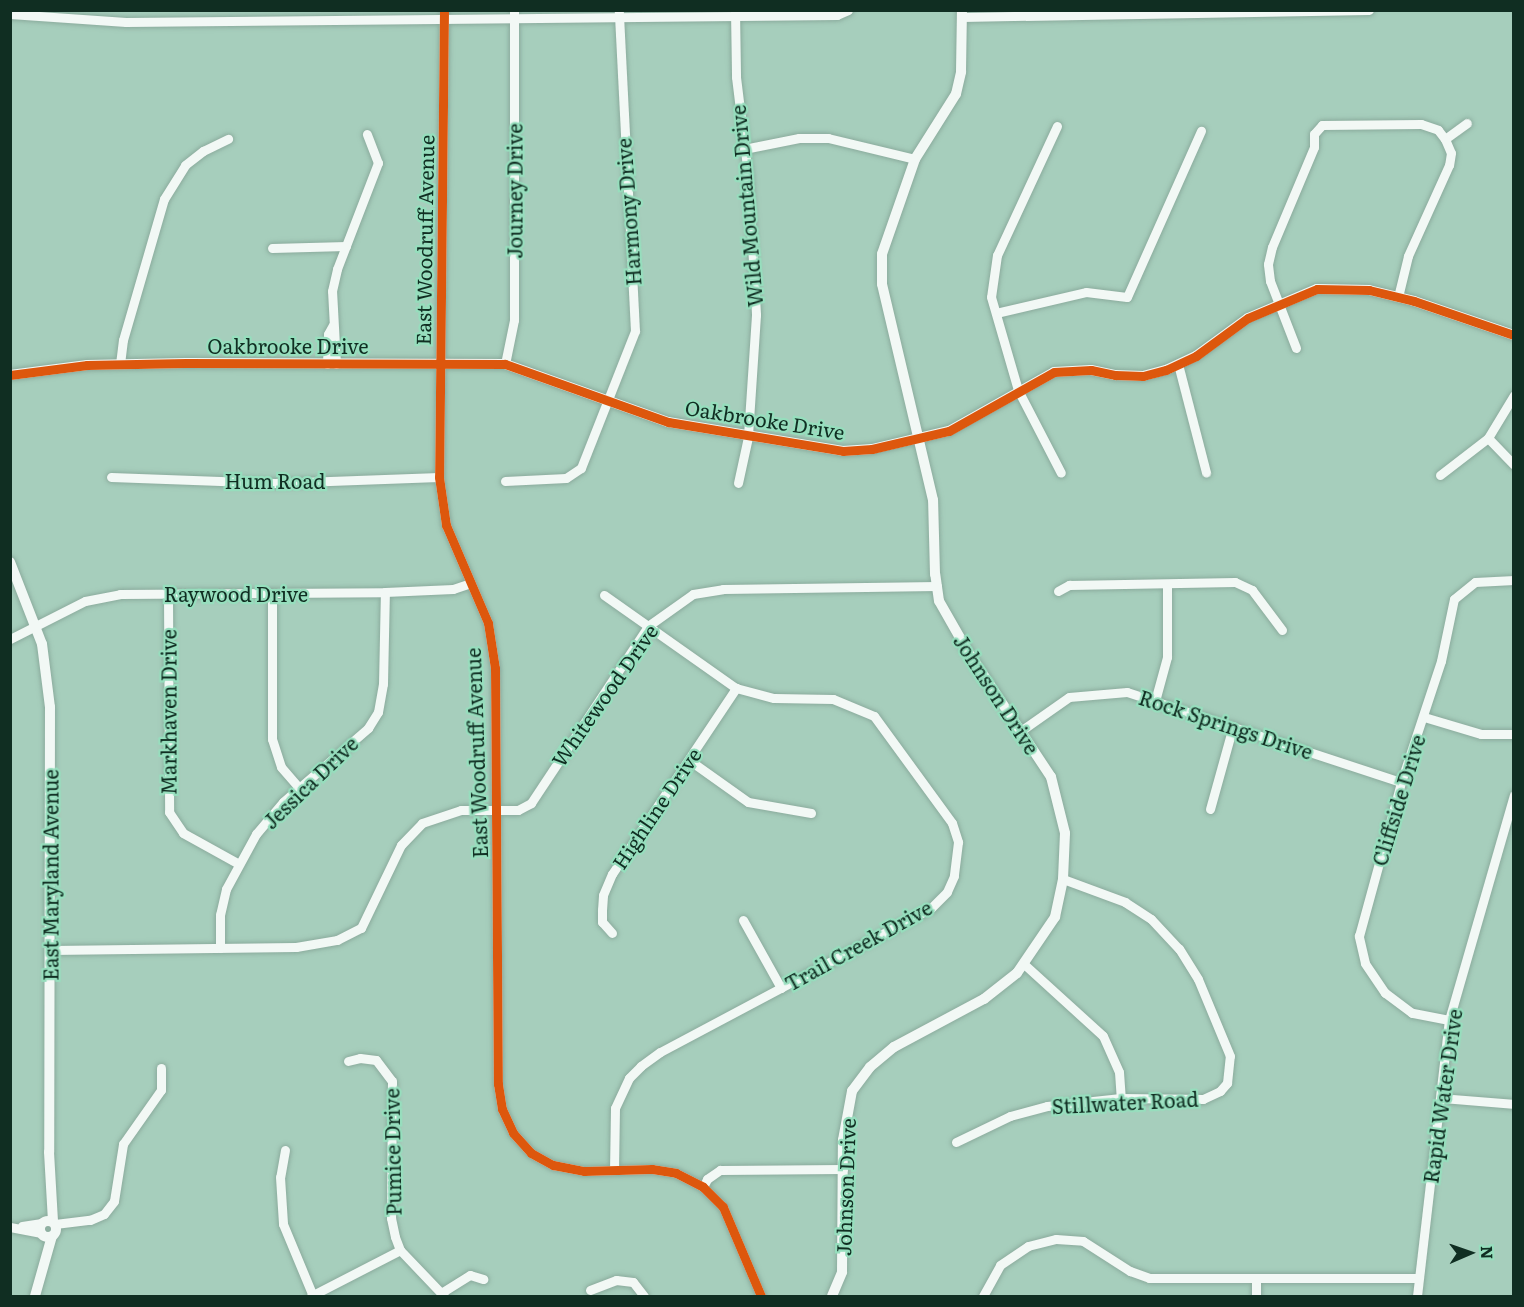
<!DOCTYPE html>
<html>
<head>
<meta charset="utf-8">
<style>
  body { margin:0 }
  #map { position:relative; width:1524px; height:1307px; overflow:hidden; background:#a6cebc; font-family:Literata,serif }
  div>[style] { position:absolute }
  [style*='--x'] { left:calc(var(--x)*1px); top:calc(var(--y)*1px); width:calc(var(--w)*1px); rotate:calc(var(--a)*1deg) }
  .roads { filter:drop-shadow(0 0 2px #8bab9d) drop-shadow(0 0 2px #8bab9d) }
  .minor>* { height:9px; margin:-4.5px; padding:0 4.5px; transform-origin:4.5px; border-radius:4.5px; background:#f2f8f5 }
  .tertiary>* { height:10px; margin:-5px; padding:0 5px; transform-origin:5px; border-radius:5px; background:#f2f8f5 }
  .tertiary>.ring { margin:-5px; padding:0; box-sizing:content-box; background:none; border:10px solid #f2f8f5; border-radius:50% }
  .cycleway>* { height:9px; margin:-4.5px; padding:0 4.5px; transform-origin:4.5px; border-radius:4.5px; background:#dd570d }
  span { translate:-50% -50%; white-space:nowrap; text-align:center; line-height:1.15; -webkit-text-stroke:4.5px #96debd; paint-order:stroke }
  .street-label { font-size:20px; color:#102e22 }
  .frame { position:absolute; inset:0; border:12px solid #102e22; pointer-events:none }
  .north { position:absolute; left:1440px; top:1223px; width:60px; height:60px; -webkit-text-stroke:4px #96debd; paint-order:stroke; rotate:88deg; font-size:16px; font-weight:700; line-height:24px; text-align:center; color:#102e22 }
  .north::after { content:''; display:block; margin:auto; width:21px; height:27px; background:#102e22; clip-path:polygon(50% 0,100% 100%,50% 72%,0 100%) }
</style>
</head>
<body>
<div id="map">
  <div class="roads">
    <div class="minor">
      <div style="--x:444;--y:10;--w:467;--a:90.6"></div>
      <div style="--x:439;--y:477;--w:49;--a:81.7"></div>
      <div style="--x:446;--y:525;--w:107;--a:66.8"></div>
      <div style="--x:488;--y:623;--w:46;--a:81.2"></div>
      <div style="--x:495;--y:668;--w:416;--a:89.6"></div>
      <div style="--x:498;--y:1084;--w:25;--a:81"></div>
      <div style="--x:502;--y:1109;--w:26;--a:65"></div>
      <div style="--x:513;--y:1133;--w:27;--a:48"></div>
      <div style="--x:531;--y:1153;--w:25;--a:29"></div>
      <div style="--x:553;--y:1165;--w:32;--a:11"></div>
      <div style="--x:584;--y:1171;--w:68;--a:-1.7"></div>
      <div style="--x:652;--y:1169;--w:24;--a:9"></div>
      <div style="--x:676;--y:1173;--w:30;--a:27"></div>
      <div style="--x:703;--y:1187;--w:28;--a:45"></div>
      <div style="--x:723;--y:1207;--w:97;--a:66.9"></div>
      <div style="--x:735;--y:10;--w:67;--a:89.1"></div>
      <div style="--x:736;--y:77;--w:99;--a:83"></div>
      <div style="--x:748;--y:175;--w:140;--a:86.7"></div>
      <div style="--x:756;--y:315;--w:122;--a:93.8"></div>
      <div style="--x:748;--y:437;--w:47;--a:102.3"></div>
      <div style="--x:10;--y:14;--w:116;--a:3.9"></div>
      <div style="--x:126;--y:22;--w:711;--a:-0.56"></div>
      <div style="--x:837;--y:15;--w:12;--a:-24"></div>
      <div style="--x:962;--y:17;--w:407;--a:-1"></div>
      <div style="--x:1057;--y:126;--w:142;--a:114.9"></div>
      <div style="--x:997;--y:255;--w:42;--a:98.1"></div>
      <div style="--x:991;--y:297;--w:97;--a:73.8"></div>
      <div style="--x:1018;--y:390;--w:93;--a:62.6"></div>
      <div style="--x:1445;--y:139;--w:27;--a:-36"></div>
      <div style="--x:744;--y:149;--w:56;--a:-11.3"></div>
      <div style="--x:799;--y:138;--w:29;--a:0"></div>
      <div style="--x:828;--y:138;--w:89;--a:13.6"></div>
      <div style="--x:272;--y:248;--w:74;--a:-1.5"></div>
      <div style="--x:996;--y:313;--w:92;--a:-13.1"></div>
      <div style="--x:1086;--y:292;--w:41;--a:7"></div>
      <div style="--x:1127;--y:297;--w:182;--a:-66"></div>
      <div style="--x:1296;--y:348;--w:72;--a:-111.2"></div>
      <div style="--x:1270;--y:281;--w:17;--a:-97"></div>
      <div style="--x:1268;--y:264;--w:17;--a:-77"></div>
      <div style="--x:1272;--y:247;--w:108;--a:-67.2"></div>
      <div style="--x:1314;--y:147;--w:13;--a:-90"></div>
      <div style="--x:1314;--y:134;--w:12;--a:-48"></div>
      <div style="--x:1322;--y:125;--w:99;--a:-0.6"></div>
      <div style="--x:1421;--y:124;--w:18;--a:19"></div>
      <div style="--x:1438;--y:130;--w:11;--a:52"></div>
      <div style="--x:1445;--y:139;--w:15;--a:67"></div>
      <div style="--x:1451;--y:153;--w:12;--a:99"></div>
      <div style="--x:1449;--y:165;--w:100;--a:114.3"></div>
      <div style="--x:1408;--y:256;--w:42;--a:103.7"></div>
      <div style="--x:120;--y:364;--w:24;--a:-83"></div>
      <div style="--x:123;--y:340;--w:147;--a:-73.8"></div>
      <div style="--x:164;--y:199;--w:40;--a:-58"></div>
      <div style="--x:185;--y:165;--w:23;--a:-38"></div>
      <div style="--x:203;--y:151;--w:28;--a:-26"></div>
      <div style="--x:327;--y:364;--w:30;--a:-88"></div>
      <div style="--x:328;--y:334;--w:10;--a:-61"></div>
      <div style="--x:336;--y:364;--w:73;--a:-93.1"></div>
      <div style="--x:332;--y:291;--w:23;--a:-77"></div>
      <div style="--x:337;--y:269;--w:114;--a:-68.9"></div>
      <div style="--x:378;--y:163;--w:31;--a:-111"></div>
      <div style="--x:505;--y:364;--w:45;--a:-78.4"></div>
      <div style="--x:514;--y:320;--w:310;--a:-90"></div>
      <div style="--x:1178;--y:364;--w:112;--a:75.5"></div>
      <div style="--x:1514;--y:395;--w:50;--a:121.2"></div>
      <div style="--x:1488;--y:438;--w:37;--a:46"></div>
      <div style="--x:1440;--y:475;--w:61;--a:-37.6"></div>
      <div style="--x:111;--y:477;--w:164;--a:2.1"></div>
      <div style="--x:275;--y:483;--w:164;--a:-2.1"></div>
      <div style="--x:505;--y:481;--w:61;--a:-2.8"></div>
      <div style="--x:566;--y:478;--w:18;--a:-34"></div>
      <div style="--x:581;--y:468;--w:147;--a:-68.5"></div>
      <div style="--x:635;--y:331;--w:321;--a:-92.9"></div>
      <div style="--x:1058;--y:591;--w:13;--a:-29"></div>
      <div style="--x:1069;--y:585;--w:166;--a:-1"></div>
      <div style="--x:1235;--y:582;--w:19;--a:25"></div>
      <div style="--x:1252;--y:590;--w:50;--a:53.1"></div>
      <div style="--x:272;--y:593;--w:146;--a:90"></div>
      <div style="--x:272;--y:739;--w:29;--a:72"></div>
      <div style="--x:281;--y:767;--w:28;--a:49"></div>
      <div style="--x:168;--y:594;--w:218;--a:89.7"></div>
      <div style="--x:169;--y:812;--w:25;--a:56"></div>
      <div style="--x:183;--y:833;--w:64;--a:29"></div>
      <div style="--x:604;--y:595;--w:161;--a:35.2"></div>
      <div style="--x:736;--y:688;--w:39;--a:15"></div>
      <div style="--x:774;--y:698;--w:59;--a:1"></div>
      <div style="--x:833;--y:699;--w:44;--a:22.5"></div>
      <div style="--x:874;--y:716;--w:132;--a:53.9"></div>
      <div style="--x:952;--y:823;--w:20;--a:72"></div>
      <div style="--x:958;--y:842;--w:34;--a:97"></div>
      <div style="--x:954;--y:876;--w:17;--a:114"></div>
      <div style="--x:947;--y:892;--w:23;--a:135"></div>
      <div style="--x:931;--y:908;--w:307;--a:152"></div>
      <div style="--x:660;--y:1052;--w:24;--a:144"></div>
      <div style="--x:641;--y:1066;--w:17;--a:135"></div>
      <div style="--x:629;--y:1078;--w:33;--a:115"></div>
      <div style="--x:615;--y:1108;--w:61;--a:90.9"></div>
      <div style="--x:10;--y:639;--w:84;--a:-26.9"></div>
      <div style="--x:85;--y:601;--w:36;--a:-11"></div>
      <div style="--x:120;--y:594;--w:265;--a:-0.4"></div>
      <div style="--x:385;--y:592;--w:68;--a:-2.5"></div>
      <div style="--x:453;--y:589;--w:18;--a:-19"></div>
      <div style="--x:1155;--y:701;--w:46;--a:-74.7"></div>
      <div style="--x:1167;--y:657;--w:72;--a:-90"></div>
      <div style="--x:1424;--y:717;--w:59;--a:16.6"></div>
      <div style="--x:1481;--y:734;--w:33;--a:0"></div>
      <div style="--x:1022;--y:730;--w:57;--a:-35.1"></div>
      <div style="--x:1069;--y:697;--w:58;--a:-4.9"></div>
      <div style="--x:1127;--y:692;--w:288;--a:18.2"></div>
      <div style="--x:689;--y:760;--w:72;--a:35.4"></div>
      <div style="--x:748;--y:802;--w:64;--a:9.9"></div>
      <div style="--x:1210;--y:809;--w:86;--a:-74.5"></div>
      <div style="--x:743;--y:920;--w:78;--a:60.8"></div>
      <div style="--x:612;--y:933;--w:15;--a:-132"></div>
      <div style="--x:602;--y:922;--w:12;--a:-90"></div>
      <div style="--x:602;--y:910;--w:15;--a:-86"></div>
      <div style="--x:603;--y:895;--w:23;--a:-67"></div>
      <div style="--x:612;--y:874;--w:224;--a:-56.3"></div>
      <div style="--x:220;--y:948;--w:33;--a:-90"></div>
      <div style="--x:220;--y:915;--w:27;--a:-77"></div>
      <div style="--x:226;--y:889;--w:63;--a:-61.4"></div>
      <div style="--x:256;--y:834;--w:42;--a:-49.8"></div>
      <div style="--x:283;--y:802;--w:113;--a:-41"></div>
      <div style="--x:368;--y:728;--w:19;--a:-58"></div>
      <div style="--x:378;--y:712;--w:28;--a:-80"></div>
      <div style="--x:383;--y:684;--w:92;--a:-88.8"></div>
      <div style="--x:51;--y:950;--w:245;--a:-0.7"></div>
      <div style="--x:296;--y:947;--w:42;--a:-9.7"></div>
      <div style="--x:337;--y:940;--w:27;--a:-27"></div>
      <div style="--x:361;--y:928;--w:92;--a:-64.3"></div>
      <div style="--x:401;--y:845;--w:30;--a:-46"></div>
      <div style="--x:422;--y:823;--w:41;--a:-18.4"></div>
      <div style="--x:461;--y:810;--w:57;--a:0"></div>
      <div style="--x:518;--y:810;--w:15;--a:-28"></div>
      <div style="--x:531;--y:803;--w:212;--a:-56.5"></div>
      <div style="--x:648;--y:626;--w:55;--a:-35.4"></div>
      <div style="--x:693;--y:594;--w:30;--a:-9"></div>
      <div style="--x:723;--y:589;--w:214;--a:-0.8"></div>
      <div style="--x:1025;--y:965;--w:105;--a:42.3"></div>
      <div style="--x:1103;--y:1036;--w:39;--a:66"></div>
      <div style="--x:1119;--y:1072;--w:26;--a:86"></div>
      <div style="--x:1449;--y:1020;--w:38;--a:-169"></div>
      <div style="--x:1412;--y:1013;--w:34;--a:-143"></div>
      <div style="--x:1385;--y:993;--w:36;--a:-124"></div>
      <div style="--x:1365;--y:963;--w:28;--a:-103"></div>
      <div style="--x:1359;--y:936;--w:160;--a:-74.7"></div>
      <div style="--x:1401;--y:782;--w:127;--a:-71.7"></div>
      <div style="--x:1441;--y:661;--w:63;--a:-78.2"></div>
      <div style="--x:1454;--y:599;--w:27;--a:-39"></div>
      <div style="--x:1475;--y:582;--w:39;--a:-3"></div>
      <div style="--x:348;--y:1061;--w:12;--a:-14"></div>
      <div style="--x:360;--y:1058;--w:16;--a:7"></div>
      <div style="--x:376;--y:1060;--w:26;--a:53"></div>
      <div style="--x:392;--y:1081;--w:137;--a:90.4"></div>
      <div style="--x:391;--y:1218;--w:19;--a:78"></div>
      <div style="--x:395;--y:1237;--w:14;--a:69"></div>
      <div style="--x:400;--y:1250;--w:64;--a:46.3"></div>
      <div style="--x:1441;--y:1098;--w:73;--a:4.7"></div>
      <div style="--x:956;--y:1142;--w:60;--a:-25.7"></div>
      <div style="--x:1010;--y:1116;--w:38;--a:-15"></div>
      <div style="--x:1047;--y:1106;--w:74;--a:-6.2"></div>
      <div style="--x:1121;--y:1098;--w:82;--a:0.7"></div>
      <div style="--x:1203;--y:1099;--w:19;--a:-25"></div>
      <div style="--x:1220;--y:1091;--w:11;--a:-49"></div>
      <div style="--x:1227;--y:1083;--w:27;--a:-84"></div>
      <div style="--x:1230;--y:1056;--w:83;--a:-112.6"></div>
      <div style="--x:1198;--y:979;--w:36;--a:-122"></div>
      <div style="--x:1179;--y:949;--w:41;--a:-133"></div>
      <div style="--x:1151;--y:919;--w:31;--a:-147"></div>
      <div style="--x:1125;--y:902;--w:66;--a:-159.6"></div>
      <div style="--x:285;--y:1150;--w:27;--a:100"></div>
      <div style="--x:280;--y:1177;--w:47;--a:86.3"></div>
      <div style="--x:283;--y:1224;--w:78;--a:67.4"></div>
      <div style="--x:703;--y:1187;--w:9;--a:-63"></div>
      <div style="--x:707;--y:1179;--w:16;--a:-35"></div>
      <div style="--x:720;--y:1170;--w:123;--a:-0.5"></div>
      <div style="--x:55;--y:1224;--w:35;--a:-7"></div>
      <div style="--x:90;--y:1220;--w:15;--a:-23"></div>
      <div style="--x:104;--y:1214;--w:16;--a:-52"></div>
      <div style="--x:114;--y:1201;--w:58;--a:-81"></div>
      <div style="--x:123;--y:1144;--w:66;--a:-54.9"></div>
      <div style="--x:161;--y:1090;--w:22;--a:-90"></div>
      <div style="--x:22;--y:1226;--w:20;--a:-9"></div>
      <div style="--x:10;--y:1227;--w:32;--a:11"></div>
      <div style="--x:1256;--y:1278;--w:18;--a:90"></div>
      <div style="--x:590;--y:1290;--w:28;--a:-21"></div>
      <div style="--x:616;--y:1280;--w:17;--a:7"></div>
      <div style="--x:633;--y:1282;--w:18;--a:52"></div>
      <div style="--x:441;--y:1293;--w:34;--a:-32"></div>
      <div style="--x:470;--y:1275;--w:14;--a:17"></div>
      <div style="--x:311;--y:1296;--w:100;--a:-27.3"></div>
      <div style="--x:983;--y:1296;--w:35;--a:-61"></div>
      <div style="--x:1000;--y:1265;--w:34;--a:-34"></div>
      <div style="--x:1028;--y:1246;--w:29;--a:-14"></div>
      <div style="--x:1056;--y:1239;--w:27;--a:4"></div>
      <div style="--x:1083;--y:1241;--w:56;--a:32.6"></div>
      <div style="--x:1130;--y:1271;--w:20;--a:20"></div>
      <div style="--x:1149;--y:1278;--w:269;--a:0"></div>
      <div style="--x:1417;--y:1296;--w:278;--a:-83.4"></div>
      <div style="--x:1449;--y:1020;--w:234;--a:-73.9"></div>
    </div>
    <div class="tertiary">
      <div style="--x:10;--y:375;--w:78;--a:-7.4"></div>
      <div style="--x:87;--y:365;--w:99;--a:-1.2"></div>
      <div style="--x:186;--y:363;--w:319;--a:0.2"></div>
      <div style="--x:505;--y:364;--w:173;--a:19.6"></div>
      <div style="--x:668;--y:422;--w:177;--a:9.4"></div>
      <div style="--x:843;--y:451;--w:29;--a:-4"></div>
      <div style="--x:872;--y:449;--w:79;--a:-13.2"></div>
      <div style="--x:949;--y:431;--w:120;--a:-29.3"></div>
      <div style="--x:1054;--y:372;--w:37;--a:-3"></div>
      <div style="--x:1091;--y:370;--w:25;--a:12"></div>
      <div style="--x:1115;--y:375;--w:28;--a:2"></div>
      <div style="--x:1143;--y:376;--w:24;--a:-15"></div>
      <div style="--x:1166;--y:370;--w:33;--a:-25"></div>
      <div style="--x:1196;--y:356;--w:64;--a:-36.2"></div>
      <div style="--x:1248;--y:318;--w:75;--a:-22.8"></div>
      <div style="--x:1317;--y:289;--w:52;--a:1.1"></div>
      <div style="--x:1369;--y:290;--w:46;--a:13.7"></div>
      <div style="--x:1414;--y:301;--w:106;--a:18.8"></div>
      <div style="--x:10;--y:562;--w:88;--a:68.7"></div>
      <div style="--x:42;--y:644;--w:64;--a:82.8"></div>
      <div style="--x:50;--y:707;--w:445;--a:90.1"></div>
      <div style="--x:49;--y:1152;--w:70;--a:86.7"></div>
      <div class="ring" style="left:40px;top:1221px;width:6px;height:6px"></div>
      <div style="--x:35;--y:1296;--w:62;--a:-74.2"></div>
      <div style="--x:832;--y:1296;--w:26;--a:-67"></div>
      <div style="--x:842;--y:1272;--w:132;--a:-89.6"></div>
      <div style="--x:843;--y:1140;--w:50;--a:-79.6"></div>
      <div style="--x:852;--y:1091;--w:30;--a:-53"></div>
      <div style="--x:870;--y:1067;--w:31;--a:-40"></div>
      <div style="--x:894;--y:1047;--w:102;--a:-28.1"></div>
      <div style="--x:984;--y:999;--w:42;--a:-38.2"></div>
      <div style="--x:1017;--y:973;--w:68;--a:-55.8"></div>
      <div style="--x:1055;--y:917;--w:39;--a:-78"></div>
      <div style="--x:1063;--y:879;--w:46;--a:-87.5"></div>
      <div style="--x:1065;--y:833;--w:58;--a:-104"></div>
      <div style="--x:1051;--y:777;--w:152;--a:-123.5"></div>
      <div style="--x:967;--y:650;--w:56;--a:-119.7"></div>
      <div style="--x:939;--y:601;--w:27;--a:-98"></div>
      <div style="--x:935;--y:574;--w:74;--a:-91.5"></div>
      <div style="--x:933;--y:500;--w:222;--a:-103.3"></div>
      <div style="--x:882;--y:284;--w:30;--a:-90"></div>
      <div style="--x:882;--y:254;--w:101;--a:-70.8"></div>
      <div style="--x:915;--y:159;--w:77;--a:-57.8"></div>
      <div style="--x:956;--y:94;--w:23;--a:-77"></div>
      <div style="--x:961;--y:72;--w:62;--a:-89.1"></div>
    </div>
  </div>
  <div class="cycleway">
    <div style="--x:444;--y:10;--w:467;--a:90.6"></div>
    <div style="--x:439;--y:477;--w:49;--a:81.7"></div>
    <div style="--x:446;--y:525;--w:107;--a:66.8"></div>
    <div style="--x:488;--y:623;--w:46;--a:81.2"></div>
    <div style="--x:495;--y:668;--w:416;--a:89.6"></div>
    <div style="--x:498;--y:1084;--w:25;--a:81"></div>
    <div style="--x:502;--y:1109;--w:26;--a:65"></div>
    <div style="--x:513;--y:1133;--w:27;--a:48"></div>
    <div style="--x:531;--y:1153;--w:25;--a:29"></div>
    <div style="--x:553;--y:1165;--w:32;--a:11"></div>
    <div style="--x:584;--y:1171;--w:68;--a:-1.7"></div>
    <div style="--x:652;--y:1169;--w:24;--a:9"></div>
    <div style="--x:676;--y:1173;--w:30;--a:27"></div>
    <div style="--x:703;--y:1187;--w:28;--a:45"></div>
    <div style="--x:723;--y:1207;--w:97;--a:66.9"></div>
    <div style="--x:10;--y:375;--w:78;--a:-7.4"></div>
    <div style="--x:87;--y:365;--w:99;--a:-1.2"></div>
    <div style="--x:186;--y:363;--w:319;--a:0.2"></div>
    <div style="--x:505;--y:364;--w:173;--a:19.6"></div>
    <div style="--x:668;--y:422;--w:177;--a:9.4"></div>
    <div style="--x:843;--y:451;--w:29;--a:-4"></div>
    <div style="--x:872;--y:449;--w:79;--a:-13.2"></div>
    <div style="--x:949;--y:431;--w:120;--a:-29.3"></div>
    <div style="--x:1054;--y:372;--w:37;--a:-3"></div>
    <div style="--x:1091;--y:370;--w:25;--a:12"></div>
    <div style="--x:1115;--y:375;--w:28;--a:2"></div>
    <div style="--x:1143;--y:376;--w:24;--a:-15"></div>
    <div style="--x:1166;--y:370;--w:33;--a:-25"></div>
    <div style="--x:1196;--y:356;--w:64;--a:-36.2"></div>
    <div style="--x:1248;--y:318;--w:75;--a:-22.8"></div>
    <div style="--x:1317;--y:289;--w:52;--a:1.1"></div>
    <div style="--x:1369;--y:290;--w:46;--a:13.7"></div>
    <div style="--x:1414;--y:301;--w:106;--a:18.8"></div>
  </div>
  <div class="street-label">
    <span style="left:514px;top:191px;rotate:-90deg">Journey Drive</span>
    <span style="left:746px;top:206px;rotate:-95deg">Wild Mountain Drive</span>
    <span style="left:628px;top:212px;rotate:-94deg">Harmony Drive</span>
    <span style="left:424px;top:240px;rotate:-89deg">East Woodruff Avenue</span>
    <span style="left:288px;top:345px">Oakbrooke Drive</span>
    <span style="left:765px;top:419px;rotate:9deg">Oakbrooke Drive</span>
    <span style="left:275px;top:480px">Hum Road</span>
    <span style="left:236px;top:593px">Raywood Drive</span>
    <span style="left:997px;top:694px;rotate:57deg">Johnson Drive</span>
    <span style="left:604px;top:695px;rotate:-55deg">Whitewood Drive</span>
    <span style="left:168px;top:712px;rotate:-90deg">Markhaven Drive</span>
    <span style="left:1226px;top:724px;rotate:18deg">Rock Springs Drive</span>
    <span style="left:476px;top:753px;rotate:-92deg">East Woodruff Avenue</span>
    <span style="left:310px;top:782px;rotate:-44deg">Jessica Drive</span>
    <span style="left:1398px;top:800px;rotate:-73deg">Cliffside Drive</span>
    <span style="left:656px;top:808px;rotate:-56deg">Highline Drive</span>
    <span style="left:50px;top:875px;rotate:-90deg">East Maryland Avenue</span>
    <span style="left:858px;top:945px;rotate:-29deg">Trail Creek Drive</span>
    <span style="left:1442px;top:1096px;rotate:-82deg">Rapid Water Drive</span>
    <span style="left:1125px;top:1102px;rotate:-3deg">Stillwater Road</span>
    <span style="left:392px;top:1152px;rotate:-91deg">Pumice Drive</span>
    <span style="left:845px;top:1187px;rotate:-88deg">Johnson Drive</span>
  </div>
  <div class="frame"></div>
  <div class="north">N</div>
</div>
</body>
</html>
